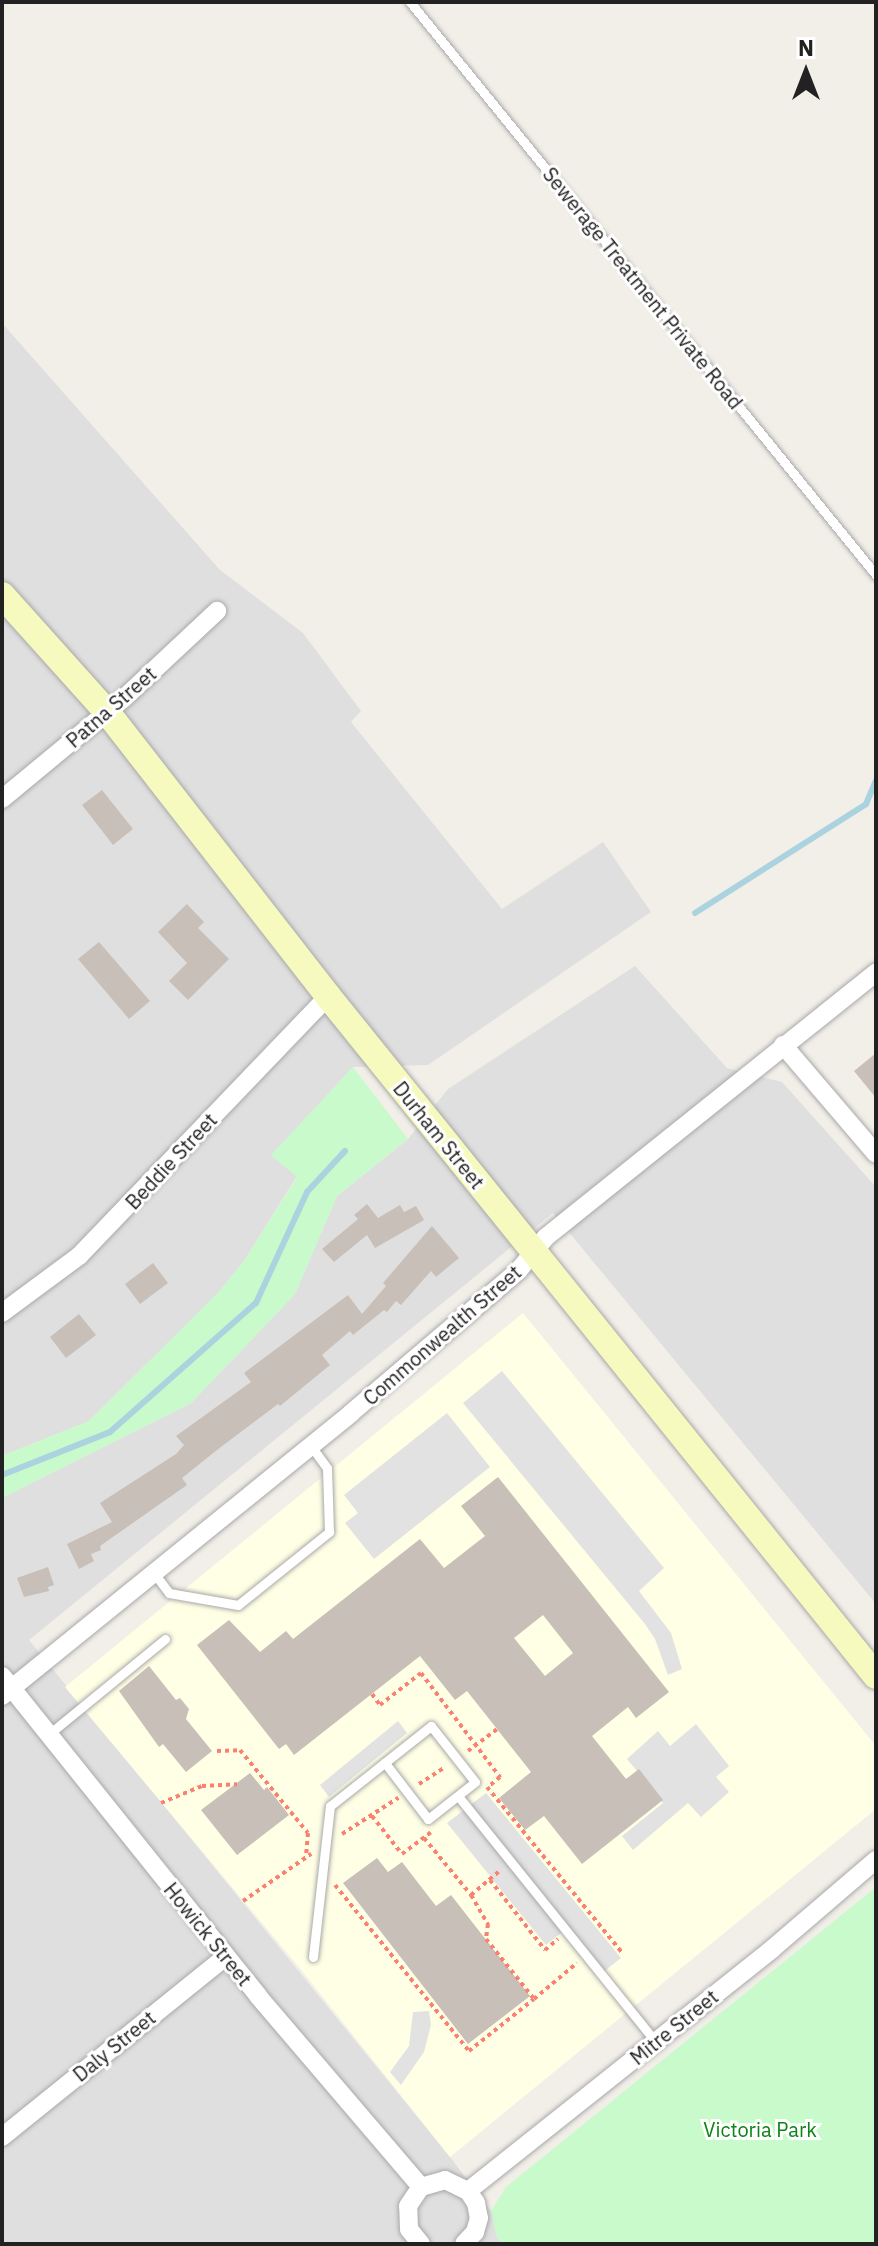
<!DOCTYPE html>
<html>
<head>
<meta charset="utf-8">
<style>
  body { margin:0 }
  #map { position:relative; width:878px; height:2246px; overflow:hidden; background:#f2efe9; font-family:"IBM Plex Sans",sans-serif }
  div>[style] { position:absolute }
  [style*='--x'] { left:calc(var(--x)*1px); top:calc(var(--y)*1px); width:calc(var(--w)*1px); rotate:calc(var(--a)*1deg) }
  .residential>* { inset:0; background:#e0dfdf }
  .education>* { inset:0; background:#ffffe5 }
  .park>* { inset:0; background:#c8facc }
  .parking>* { inset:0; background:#e2e2e2 }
  .stream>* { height:6px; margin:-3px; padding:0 3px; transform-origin:3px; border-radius:3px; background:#aad3df }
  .building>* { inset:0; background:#c7bfb8 }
  .path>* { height:4px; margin-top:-2px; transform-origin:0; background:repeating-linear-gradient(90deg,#fa8072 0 4px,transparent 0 8px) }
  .roads { filter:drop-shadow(0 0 2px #a9a9a9) drop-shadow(0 0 2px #a9a9a9) }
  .lane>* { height:9px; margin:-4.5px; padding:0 4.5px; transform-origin:4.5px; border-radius:4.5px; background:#fff }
  .street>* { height:18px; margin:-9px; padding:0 9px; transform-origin:9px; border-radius:9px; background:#fff }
  .secondary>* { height:26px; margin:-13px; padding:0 13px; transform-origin:13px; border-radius:13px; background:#f7fabf }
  span { translate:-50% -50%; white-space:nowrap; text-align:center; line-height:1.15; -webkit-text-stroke:6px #fff; paint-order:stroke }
  .street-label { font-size:20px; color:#222 }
  .park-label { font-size:20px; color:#0c8416 }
  .frame { position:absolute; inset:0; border:4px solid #222; pointer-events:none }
  .north { position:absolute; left:766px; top:32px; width:80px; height:80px; -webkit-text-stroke:6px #fff; paint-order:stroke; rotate:0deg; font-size:22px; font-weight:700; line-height:32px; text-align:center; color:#222 }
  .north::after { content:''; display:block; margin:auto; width:28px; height:36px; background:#222; clip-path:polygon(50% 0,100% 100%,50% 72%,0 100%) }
</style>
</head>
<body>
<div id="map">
  <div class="residential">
    <div style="clip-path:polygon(2px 323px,220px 570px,303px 633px,361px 711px,351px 722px,502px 909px,603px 842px,651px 912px,428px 1065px,353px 1067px,272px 1156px,297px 1176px,244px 1261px,218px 1293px,89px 1421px,2px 1456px)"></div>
    <div style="clip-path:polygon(635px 966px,727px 1068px,782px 1082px,876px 1187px,876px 1604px,553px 1213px,29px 1640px,450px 2157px,491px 2211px,497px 2237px,502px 2244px,2px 2244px,2px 1498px,191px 1403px,295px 1294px,337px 1196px,408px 1139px,448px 1089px)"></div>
  </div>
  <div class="education">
    <div style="clip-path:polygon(523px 1313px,876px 1746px,876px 1809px,450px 2157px,298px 1966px,65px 1687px)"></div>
  </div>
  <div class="park">
    <div style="clip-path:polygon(353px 1067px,408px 1139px,337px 1196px,295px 1294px,191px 1403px,2px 1498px,2px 1456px,89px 1421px,218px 1293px,244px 1261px,297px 1177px,271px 1155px)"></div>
    <div style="clip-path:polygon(876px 1887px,876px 2244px,502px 2244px,497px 2237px,491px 2211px,506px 2187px)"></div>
  </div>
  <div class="parking">
    <div style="clip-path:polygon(502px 1371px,664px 1568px,639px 1591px,671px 1633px,682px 1669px,668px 1675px,655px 1639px,645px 1624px,463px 1403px)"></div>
    <div style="clip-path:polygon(447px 1413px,490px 1467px,374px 1559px,345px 1523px,358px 1513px,344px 1495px)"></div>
    <div style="clip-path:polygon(398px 1721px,407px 1733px,329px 1797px,320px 1785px)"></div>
    <div style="clip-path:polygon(696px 1724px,729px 1766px,716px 1777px,729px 1792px,701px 1817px,688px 1803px,633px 1850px,622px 1836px,663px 1803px,627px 1759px,658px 1731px,670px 1746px)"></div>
    <div style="clip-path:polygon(486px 1793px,621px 1958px,602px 1973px,566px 1929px,546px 1945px,447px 1823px)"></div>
    <div style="clip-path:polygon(429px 2011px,431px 2025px,424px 2052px,401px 2085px,390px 2072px,409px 2046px,413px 2012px)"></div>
  </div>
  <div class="stream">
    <div style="--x:695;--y:913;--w:203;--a:-32.5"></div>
    <div style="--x:866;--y:804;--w:25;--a:-67"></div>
    <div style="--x:2;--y:1475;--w:116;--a:-21.7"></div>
    <div style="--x:110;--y:1432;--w:195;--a:-41.5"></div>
    <div style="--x:256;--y:1303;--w:122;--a:-65.3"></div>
    <div style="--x:307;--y:1192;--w:56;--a:-47.2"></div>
  </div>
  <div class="building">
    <div style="clip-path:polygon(102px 790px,133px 829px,113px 845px,82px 805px)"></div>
    <div style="clip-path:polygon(187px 904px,204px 922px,198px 928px,229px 959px,188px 1000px,169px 981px,187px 963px,158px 932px)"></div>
    <div style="clip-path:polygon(99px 942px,150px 1001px,129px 1019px,78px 959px)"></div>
    <div style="clip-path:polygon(876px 1053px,876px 1098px,854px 1071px)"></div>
    <div style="clip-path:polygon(367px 1204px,378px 1218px,400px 1205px,404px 1212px,416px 1206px,424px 1220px,375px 1248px,367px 1235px,334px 1262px,322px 1249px,358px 1219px,354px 1215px)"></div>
    <div style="clip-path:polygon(432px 1226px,459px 1258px,436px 1277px,431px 1271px,401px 1305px,396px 1301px,387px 1312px,384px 1310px,353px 1335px,350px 1331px,322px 1355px,330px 1365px,280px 1406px,278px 1404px,217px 1450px,182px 1478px,187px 1485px,100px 1546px,101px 1550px,91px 1554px,94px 1561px,79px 1569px,67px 1544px,112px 1522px,100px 1503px,176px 1454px,184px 1445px,176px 1436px,251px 1382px,244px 1373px,348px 1295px,362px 1314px,386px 1286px,383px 1283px)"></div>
    <div style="clip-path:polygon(153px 1263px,168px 1283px,140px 1304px,125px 1284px)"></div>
    <div style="clip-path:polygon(79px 1314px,96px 1335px,66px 1358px,50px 1337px)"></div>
    <div style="clip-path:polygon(evenodd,498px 1477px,669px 1692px,636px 1718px,628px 1707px,592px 1736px,626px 1779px,639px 1769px,663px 1800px,582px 1864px,544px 1816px,525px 1830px,499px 1798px,531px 1772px,467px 1691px,455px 1700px,420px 1656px,294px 1755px,286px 1744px,279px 1749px,197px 1645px,229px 1620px,260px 1652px,286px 1631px,293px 1639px,420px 1539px,444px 1568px,485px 1536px,461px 1506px,498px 1477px,543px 1615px,573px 1653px,545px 1676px,514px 1638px,543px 1615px)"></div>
    <div style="clip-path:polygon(48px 1567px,54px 1585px,48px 1587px,49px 1591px,24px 1597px,17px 1578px)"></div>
    <div style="clip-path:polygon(149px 1666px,176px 1700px,180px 1698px,189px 1709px,186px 1719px,212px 1751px,186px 1772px,163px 1744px,159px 1747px,119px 1691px)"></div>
    <div style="clip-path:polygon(250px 1773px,264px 1790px,267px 1787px,289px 1815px,237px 1855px,201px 1810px)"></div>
    <div style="clip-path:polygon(377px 1858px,388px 1872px,402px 1862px,436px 1906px,451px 1895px,530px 1996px,468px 2044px,343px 1883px)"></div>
  </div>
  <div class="path">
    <div style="--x:372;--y:1694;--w:14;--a:54"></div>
    <div style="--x:380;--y:1705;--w:52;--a:-38"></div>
    <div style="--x:421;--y:1673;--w:131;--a:52.8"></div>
    <div style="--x:500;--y:1777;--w:16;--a:140"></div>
    <div style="--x:217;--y:1751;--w:23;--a:-2"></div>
    <div style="--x:240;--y:1750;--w:107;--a:50.7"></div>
    <div style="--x:308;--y:1833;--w:23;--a:95"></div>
    <div style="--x:468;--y:1751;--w:36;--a:-37"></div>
    <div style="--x:419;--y:1784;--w:31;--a:-33"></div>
    <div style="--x:487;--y:1787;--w:215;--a:50.8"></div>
    <div style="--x:161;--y:1803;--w:44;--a:-22.5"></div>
    <div style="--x:202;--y:1786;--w:35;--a:-3"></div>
    <div style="--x:372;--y:1816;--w:48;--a:51.7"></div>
    <div style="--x:402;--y:1854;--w:36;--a:-37"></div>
    <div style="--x:342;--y:1834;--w:67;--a:-32.7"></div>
    <div style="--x:424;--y:1838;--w:74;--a:50.5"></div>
    <div style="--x:471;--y:1895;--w:34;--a:60"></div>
    <div style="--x:488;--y:1924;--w:15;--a:98"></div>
    <div style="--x:486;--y:1939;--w:77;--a:51.3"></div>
    <div style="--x:534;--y:1999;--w:56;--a:-39.9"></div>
    <div style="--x:490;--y:1880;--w:89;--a:51.8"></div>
    <div style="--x:545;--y:1950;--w:17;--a:-40"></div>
    <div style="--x:335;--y:1885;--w:213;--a:51.1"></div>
    <div style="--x:469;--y:2051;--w:83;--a:-38.7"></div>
    <div style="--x:471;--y:1895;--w:38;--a:-40"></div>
    <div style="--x:243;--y:1901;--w:83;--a:-34.7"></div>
  </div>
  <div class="roads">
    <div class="lane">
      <div style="--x:410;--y:2;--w:739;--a:50.88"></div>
      <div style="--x:154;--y:1573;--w:25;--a:53"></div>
      <div style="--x:169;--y:1593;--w:70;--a:9.9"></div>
      <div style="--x:238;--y:1605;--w:117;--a:-38.7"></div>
      <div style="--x:329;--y:1532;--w:64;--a:-91.8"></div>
      <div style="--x:327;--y:1468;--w:27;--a:-126"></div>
      <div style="--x:49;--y:1734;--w:150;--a:-39.3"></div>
      <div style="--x:458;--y:1796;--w:316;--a:51.2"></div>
      <div style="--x:313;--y:1957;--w:152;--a:-83.6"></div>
      <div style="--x:330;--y:1806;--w:129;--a:-38.4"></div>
      <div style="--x:431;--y:1726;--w:71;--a:51.8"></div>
      <div style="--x:475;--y:1782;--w:60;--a:141.8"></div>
      <div style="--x:428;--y:1819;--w:71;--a:-127.5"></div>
    </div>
    <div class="street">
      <div style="--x:2;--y:799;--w:157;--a:-39.6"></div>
      <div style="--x:123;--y:699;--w:129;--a:-43.1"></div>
      <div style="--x:783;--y:1045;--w:143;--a:49.5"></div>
      <div style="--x:2;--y:1313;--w:96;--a:-36.5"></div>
      <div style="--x:79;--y:1256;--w:360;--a:-46.2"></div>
      <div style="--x:2;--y:1676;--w:410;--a:51.3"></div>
      <div style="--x:258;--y:1996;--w:251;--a:49.5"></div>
      <div style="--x:2;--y:1696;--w:449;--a:-39"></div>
      <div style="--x:351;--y:1413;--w:219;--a:-40.4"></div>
      <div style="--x:518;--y:1271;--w:44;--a:-50.5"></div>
      <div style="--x:546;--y:1237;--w:423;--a:-38.7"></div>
      <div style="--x:2;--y:2137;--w:288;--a:-38.9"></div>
      <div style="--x:468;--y:2191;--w:389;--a:-38.5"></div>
      <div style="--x:772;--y:1949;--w:137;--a:-40.6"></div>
      <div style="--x:421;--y:2244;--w:19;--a:-129"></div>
      <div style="--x:409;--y:2229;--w:23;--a:-92"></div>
      <div style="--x:408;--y:2206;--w:23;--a:-56"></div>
      <div style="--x:421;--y:2187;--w:25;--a:-16"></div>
      <div style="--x:445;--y:2180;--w:25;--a:26"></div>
      <div style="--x:468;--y:2191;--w:14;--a:56"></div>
      <div style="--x:476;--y:2203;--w:15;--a:79"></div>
      <div style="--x:479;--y:2218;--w:15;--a:106"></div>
      <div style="--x:475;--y:2232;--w:16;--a:133"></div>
    </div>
    <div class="secondary">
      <div style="--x:2;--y:595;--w:157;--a:48.1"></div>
      <div style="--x:107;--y:712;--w:360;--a:52.1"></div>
      <div style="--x:328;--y:996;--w:873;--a:51.14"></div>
    </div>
  </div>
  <div class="street-label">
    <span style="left:643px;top:288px;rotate:51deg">Sewerage Treatment Private Road</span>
    <span style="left:111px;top:707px;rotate:-41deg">Patna Street</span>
    <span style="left:439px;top:1135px;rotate:51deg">Durham Street</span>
    <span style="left:171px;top:1161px;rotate:-47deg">Beddie Street</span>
    <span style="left:442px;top:1335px;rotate:-41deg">Commonwealth Street</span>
    <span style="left:208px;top:1934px;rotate:51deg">Howick Street</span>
    <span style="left:674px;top:2027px;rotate:-39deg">Mitre Street</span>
    <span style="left:114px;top:2046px;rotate:-39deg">Daly Street</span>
  </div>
  <div class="park-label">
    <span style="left:760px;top:2129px">Victoria Park</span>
  </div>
  <div class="frame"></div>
  <div class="north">N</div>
</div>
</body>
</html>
